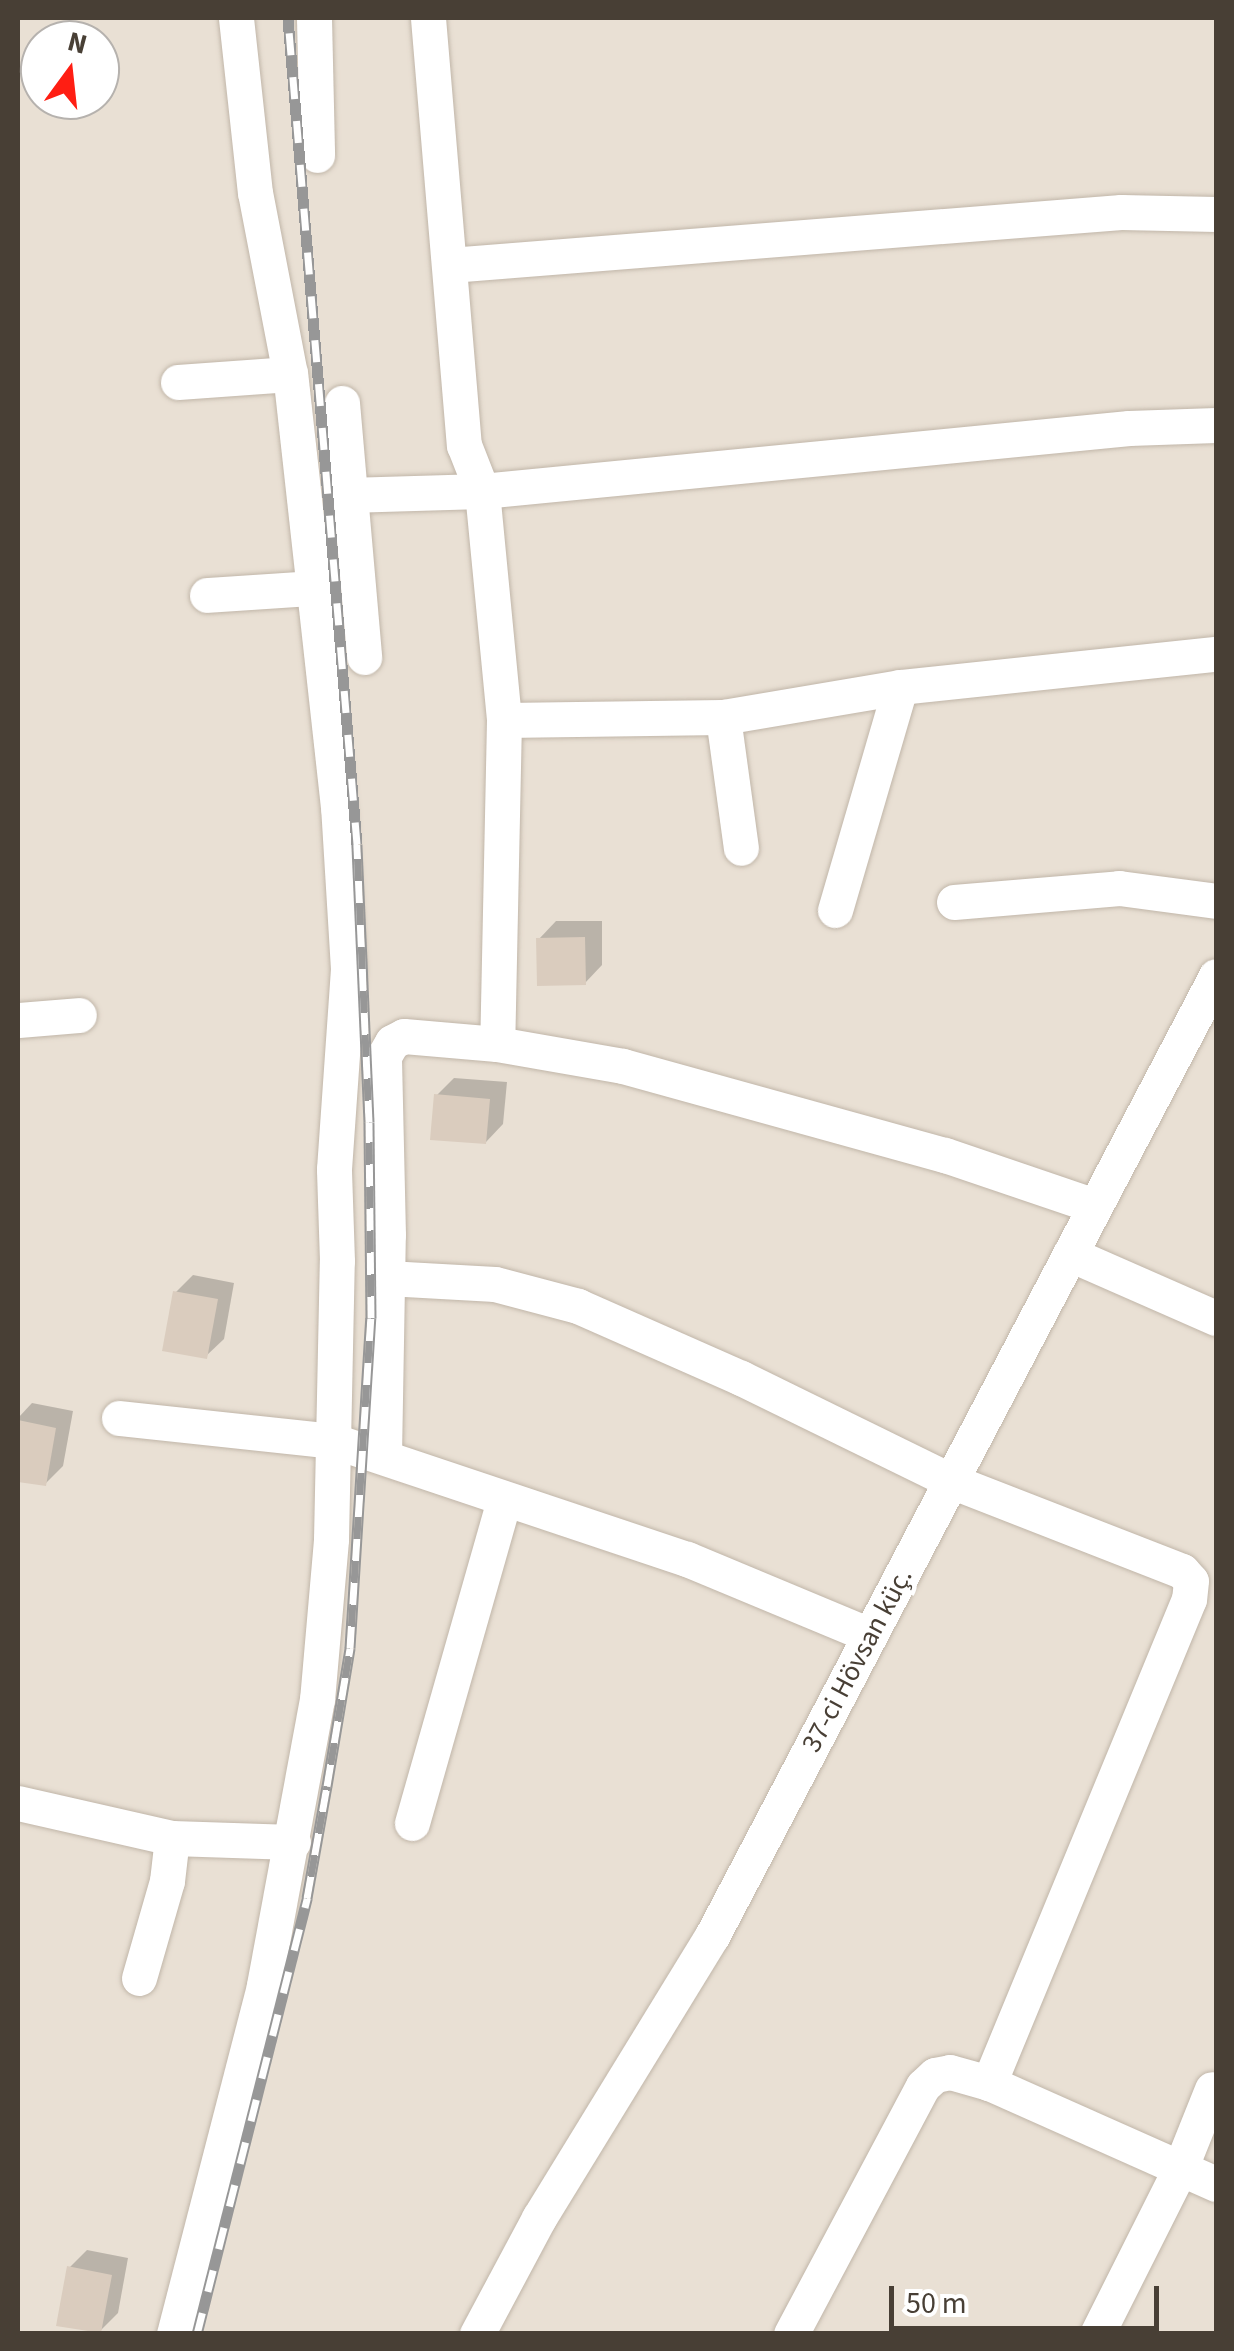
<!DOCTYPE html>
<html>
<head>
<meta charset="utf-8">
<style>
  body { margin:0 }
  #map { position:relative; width:1234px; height:2351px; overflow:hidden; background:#f4efe7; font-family:"Source Sans 3",sans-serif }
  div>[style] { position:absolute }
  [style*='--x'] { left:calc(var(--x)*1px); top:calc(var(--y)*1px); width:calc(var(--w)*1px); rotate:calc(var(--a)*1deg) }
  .residential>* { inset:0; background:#e9e0d4 }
  .shadow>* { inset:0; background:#0003 }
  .building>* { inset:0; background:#daccbe }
  .roads { filter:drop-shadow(0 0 2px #c1b6a9) drop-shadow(0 0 2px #c1b6a9) }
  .minor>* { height:35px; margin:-17.5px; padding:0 17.5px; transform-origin:17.5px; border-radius:17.5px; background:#fff }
  .rail>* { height:11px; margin-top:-5.5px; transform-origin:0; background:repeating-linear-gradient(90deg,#fff 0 22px,#979797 0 44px); box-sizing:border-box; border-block:2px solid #979797 }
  span { translate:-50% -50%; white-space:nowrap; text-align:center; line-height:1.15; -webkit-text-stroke:9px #fff; paint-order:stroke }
  .street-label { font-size:28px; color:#483f35 }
  .frame { position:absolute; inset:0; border:20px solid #483f35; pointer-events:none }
  .north { position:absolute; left:20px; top:20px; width:100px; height:100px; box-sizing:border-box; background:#fff; border:2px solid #b6b2ae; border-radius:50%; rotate:15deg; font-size:28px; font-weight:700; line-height:40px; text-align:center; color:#483f35 }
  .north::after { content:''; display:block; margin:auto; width:35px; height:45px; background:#ff1e13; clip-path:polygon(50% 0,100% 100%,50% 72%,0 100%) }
  .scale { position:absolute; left:889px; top:2286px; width:270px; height:45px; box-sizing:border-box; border:5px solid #483f35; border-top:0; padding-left:12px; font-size:30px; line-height:35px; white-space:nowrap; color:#483f35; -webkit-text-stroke:8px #fff; paint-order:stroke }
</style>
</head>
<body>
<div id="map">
  <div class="residential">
    <div style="clip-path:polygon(evenodd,18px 18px,1216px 18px,1216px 2333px,18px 2333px,18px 18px,40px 40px,100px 40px,100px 100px,40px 100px,40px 40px)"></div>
  </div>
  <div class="shadow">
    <div style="clip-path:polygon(556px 921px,602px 921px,602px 965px,585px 983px,539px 939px)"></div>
    <div style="clip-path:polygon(454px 1078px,507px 1082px,503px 1124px,486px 1142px,437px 1095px)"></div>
    <div style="clip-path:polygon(193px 1275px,234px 1283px,224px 1339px,206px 1356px,175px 1293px)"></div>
    <div style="clip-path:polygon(32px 1403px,73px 1411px,63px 1466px,45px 1484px,18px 1479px,18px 1418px)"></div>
    <div style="clip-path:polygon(87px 2250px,128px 2258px,118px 2313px,100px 2331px,69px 2268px)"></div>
  </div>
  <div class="building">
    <div style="clip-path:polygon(585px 937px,586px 985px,537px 986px,536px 938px)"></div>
    <div style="clip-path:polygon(434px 1094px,490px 1099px,486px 1144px,430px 1140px)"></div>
    <div style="clip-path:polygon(173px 1291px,218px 1299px,207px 1359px,162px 1351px)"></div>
    <div style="clip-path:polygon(18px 1420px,56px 1428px,46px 1486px,18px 1482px)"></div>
    <div style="clip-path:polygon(67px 2266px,112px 2275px,101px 2333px,56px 2326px)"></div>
  </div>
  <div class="roads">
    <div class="minor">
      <div style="--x:314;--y:18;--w:137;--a:88.7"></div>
      <div style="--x:428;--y:18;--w:429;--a:85.2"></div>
      <div style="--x:464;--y:445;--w:49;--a:68.6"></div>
      <div style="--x:482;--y:491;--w:230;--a:84.5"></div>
      <div style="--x:504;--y:720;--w:324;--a:91.2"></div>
      <div style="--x:450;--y:265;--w:673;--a:-4.52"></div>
      <div style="--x:1121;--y:212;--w:95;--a:1.2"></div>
      <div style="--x:178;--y:382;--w:112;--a:-4.1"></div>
      <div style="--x:342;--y:403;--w:255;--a:85"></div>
      <div style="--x:347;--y:495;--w:135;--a:-1.7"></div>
      <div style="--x:482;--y:491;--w:650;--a:-5.56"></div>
      <div style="--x:1129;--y:428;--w:87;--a:-2"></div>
      <div style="--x:207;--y:595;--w:105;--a:-3.8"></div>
      <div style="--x:723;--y:717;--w:132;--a:82.2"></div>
      <div style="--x:504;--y:720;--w:219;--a:-0.8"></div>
      <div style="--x:723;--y:717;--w:180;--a:-9.6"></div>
      <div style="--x:900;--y:687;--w:318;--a:-6"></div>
      <div style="--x:954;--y:902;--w:166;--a:-4.8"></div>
      <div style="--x:1119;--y:888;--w:98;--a:7.6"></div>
      <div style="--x:835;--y:910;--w:232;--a:-73.7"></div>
      <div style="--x:18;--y:1020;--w:61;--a:-4.7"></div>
      <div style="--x:1070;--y:1254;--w:159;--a:23.7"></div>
      <div style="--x:387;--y:1278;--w:108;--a:3.2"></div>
      <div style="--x:495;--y:1284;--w:86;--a:14.8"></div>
      <div style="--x:578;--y:1306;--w:178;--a:23.8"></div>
      <div style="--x:741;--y:1378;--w:234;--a:26.1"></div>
      <div style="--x:951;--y:1481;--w:248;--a:21.3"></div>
      <div style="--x:1182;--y:1571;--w:13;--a:48"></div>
      <div style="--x:1191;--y:1581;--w:18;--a:96"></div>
      <div style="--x:1189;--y:1599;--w:524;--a:112.45"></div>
      <div style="--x:119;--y:1418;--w:216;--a:6.1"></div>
      <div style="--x:334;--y:1441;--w:372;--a:18.5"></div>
      <div style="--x:687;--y:1559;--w:198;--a:22.6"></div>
      <div style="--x:384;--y:1456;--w:221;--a:-89"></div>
      <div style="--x:388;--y:1235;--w:179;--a:-91.3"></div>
      <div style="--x:384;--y:1056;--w:16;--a:-60"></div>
      <div style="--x:392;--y:1042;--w:13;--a:-27"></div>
      <div style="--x:404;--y:1036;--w:93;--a:4.9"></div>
      <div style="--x:497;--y:1044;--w:128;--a:9.9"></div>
      <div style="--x:623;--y:1066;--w:334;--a:15.5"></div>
      <div style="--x:945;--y:1155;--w:158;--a:18.8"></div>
      <div style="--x:18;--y:1803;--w:158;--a:12.8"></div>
      <div style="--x:172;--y:1838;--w:121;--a:1.9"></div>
      <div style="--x:412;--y:1823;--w:335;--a:-74.1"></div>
      <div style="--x:139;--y:1978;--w:101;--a:-73.9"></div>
      <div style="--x:167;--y:1881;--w:43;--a:-83.4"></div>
      <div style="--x:174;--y:2334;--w:360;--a:-75.5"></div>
      <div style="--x:264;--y:1985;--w:290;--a:-79.5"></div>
      <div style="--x:317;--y:1700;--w:162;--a:-85"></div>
      <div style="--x:331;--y:1539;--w:278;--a:-88.8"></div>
      <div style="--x:337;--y:1261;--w:92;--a:-91.9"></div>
      <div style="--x:334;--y:1169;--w:200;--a:-86"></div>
      <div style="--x:348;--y:969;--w:162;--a:-93.5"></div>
      <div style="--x:338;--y:807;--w:436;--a:-96.3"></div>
      <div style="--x:290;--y:374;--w:184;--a:-100.9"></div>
      <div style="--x:255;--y:193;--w:176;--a:-96.2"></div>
      <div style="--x:477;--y:2334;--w:132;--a:-61.9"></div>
      <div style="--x:539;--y:2218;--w:331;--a:-58.5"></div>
      <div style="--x:712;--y:1936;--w:1084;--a:-62.3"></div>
      <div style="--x:791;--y:2334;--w:281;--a:-62"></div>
      <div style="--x:923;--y:2086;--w:16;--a:-43"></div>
      <div style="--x:935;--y:2075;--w:15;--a:-11"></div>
      <div style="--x:950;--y:2072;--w:41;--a:15.8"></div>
      <div style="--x:989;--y:2083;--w:248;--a:24"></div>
      <div style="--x:1097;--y:2334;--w:185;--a:-63.3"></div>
      <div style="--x:1180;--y:2169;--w:86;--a:-68.2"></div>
    </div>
  </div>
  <div class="rail">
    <div style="--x:197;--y:2334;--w:450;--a:-75.8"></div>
    <div style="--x:307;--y:1898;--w:114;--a:-79.9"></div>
    <div style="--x:327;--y:1786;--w:140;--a:-80.5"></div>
    <div style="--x:350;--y:1648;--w:331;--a:-86.4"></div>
    <div style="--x:371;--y:1318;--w:196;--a:-90.6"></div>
    <div style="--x:369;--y:1122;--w:278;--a:-92.5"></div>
    <div style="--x:357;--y:844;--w:829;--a:-94.78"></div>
  </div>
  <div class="street-label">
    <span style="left:857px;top:1660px;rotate:-62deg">37-ci Hövsan küç.</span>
  </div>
  <div class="frame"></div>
  <div class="north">N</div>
  <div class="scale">50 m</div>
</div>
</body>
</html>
